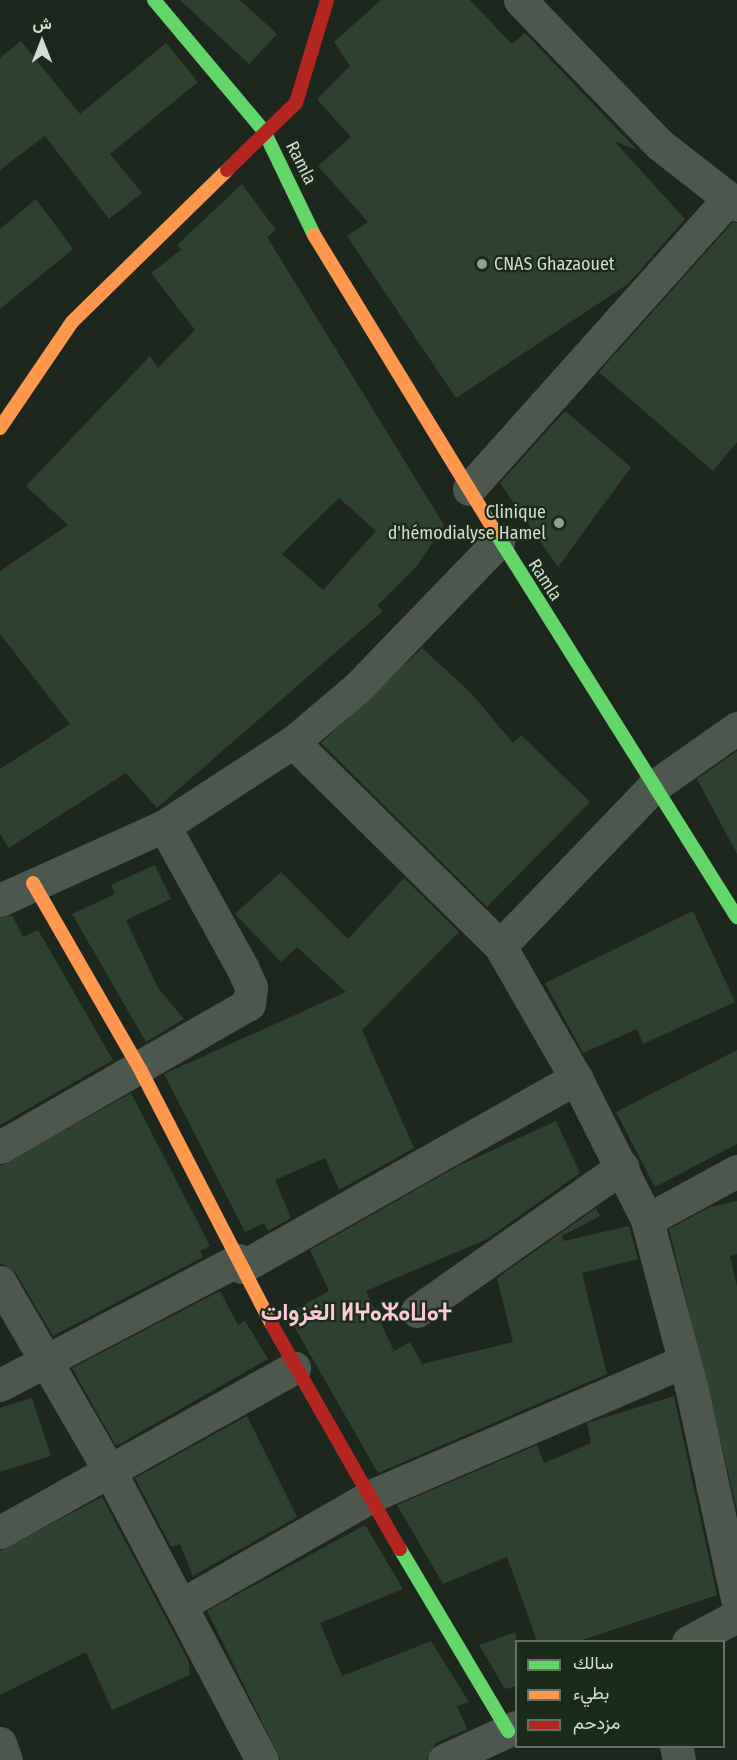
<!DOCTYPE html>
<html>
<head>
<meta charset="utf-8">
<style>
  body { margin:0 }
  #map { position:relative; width:737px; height:1760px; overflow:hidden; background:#1e271e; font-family:"Fira Sans Condensed",Vazirmatn,"Noto Sans Tifinagh",sans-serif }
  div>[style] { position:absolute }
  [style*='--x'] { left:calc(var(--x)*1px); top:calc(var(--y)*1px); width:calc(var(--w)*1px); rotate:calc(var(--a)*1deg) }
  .building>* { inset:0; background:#2f4131 }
  .street>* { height:33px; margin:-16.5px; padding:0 16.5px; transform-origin:16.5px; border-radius:16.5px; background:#4e574e }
  .fast>* { height:14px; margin:-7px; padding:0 7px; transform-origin:7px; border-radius:7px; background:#63d668 }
  .slow>* { height:14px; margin:-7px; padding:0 7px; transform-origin:7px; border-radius:7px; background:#ff974d }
  .jam>* { height:14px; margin:-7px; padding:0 7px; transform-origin:7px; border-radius:7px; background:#b3261e }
  .dots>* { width:16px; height:16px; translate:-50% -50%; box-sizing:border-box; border:3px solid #1a2b1a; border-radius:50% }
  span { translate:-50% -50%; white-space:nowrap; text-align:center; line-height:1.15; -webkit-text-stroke:4.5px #1a2b1a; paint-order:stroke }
  .street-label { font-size:18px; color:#d3ddd2 }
  .poi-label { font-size:18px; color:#d3ddd2 }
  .left { translate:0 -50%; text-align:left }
  .right { translate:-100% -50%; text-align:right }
  .district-label { font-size:24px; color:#fac8d7; font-weight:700 }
  .legend { position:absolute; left:515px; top:1640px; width:210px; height:108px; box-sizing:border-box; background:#1a2b1a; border:2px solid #647264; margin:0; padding:8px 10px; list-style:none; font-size:18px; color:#d3ddd2 }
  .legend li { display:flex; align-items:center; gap:12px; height:30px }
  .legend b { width:30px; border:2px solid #647264 }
  .north { position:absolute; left:12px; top:12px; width:60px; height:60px; -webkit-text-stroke:4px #1a2b1a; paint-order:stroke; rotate:0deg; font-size:16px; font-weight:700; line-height:24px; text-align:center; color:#d3ddd2 }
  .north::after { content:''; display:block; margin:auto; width:21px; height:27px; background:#d3ddd2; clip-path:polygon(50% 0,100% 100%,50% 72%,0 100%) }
</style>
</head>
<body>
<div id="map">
  <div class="building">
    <div style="clip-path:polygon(180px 0,240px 0,277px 34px,249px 64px)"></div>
    <div style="clip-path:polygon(381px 0,470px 0,512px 44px,525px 33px,637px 150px,614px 141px,685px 219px,628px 284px,456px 398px,347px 236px,368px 222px,318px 166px,351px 137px,317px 99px,350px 66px,334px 42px)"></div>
    <div style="clip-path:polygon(21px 41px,80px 114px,166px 43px,198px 82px,110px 154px,142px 193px,109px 219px,45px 136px,0 170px,0 58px)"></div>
    <div style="clip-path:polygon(evenodd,242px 184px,276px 230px,267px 237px,444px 525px,417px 566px,377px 606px,383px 611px,157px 808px,126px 773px,9px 848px,0 834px,0 769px,70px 724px,0 634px,0 571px,68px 525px,26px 486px,150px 356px,158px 368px,195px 330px,151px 273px,181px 250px,177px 245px,242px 184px,339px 498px,376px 531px,323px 590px,282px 554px,339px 498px)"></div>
    <div style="clip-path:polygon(36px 199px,73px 249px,0 309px,0 229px)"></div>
    <div style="clip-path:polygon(732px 223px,737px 223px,737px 442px,713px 471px,599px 372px)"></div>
    <div style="clip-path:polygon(565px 411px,631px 467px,558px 567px,500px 483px)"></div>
    <div style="clip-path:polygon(422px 648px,471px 693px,513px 743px,521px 735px,590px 802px,487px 907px,321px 743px)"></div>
    <div style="clip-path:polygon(737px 751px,737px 854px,697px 779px)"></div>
    <div style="clip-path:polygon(155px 865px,171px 899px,126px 920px,158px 988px,184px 1019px,146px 1042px,72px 914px,115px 894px,111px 885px)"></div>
    <div style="clip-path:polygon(281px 872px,348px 939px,404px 878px,459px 932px,362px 1030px,414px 1148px,339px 1190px,325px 1158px,275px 1180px,291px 1218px,268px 1231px,264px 1223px,245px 1232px,164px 1074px,346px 992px,297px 947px,281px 962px,235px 914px)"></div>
    <div style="clip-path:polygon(693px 911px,735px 1002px,643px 1044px,637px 1029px,583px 1053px,545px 983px)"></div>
    <div style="clip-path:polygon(12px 915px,23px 937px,38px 930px,113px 1060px,0 1125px,0 918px)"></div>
    <div style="clip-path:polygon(737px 1050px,737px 1144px,655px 1187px,616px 1112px)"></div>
    <div style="clip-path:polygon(131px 1093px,210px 1246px,200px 1251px,203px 1257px,53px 1336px,16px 1273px,0 1263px,0 1166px)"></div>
    <div style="clip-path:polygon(556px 1121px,580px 1173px,487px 1239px,366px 1291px,394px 1351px,410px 1342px,422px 1364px,513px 1342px,497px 1278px,596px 1208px,600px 1216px,562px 1236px,564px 1241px,629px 1226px,638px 1259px,582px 1273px,607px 1374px,378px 1473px,287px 1314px,329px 1291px,310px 1250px,458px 1166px)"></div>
    <div style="clip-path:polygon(737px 1201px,737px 1254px,730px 1256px,737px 1286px,737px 1510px,669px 1229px,710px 1207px)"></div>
    <div style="clip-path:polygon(220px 1291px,238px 1325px,245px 1321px,268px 1359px,116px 1446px,72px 1368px)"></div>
    <div style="clip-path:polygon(674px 1396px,717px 1595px,579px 1641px,537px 1641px,507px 1557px,443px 1584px,397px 1505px,537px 1445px,544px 1463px,591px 1443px,587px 1423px)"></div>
    <div style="clip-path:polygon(32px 1398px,51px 1456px,0 1472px,0 1408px)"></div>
    <div style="clip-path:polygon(247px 1416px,297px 1517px,193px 1576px,180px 1544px,171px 1547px,135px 1478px)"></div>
    <div style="clip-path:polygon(102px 1497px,188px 1660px,190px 1675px,112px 1710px,86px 1652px,0 1695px,0 1551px)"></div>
    <div style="clip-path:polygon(365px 1525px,403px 1589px,320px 1623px,342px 1676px,431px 1641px,469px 1702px,457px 1706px,467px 1729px,436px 1743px,426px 1760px,281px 1760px,207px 1611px)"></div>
    <div style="clip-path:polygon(516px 1632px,516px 1686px,505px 1689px,479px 1645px)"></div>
  </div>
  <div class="street">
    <div style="--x:520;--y:0;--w:200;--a:46"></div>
    <div style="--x:659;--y:144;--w:99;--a:38"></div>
    <div style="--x:469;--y:489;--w:385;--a:-48.2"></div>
    <div style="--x:293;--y:742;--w:291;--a:44.6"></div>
    <div style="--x:500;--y:946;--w:221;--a:-46.1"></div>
    <div style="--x:653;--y:787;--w:103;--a:-35.1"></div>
    <div style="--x:0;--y:900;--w:180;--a:-24.3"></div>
    <div style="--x:164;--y:826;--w:154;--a:-33.1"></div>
    <div style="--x:293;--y:742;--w:85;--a:-40.2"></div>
    <div style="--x:358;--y:687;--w:202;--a:-46"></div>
    <div style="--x:500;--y:946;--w:152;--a:60.1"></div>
    <div style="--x:576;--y:1078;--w:159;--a:63.4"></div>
    <div style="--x:0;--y:1147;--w:287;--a:-29.9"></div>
    <div style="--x:249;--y:1004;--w:17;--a:-83"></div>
    <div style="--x:251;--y:987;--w:20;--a:-114"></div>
    <div style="--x:243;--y:969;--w:163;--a:-118.9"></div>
    <div style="--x:737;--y:1171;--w:102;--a:151.4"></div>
    <div style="--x:647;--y:1220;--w:172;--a:75.2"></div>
    <div style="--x:691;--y:1386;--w:217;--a:77.8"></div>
    <div style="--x:242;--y:1267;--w:384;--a:-29.5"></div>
    <div style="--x:0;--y:1282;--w:217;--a:59.9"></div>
    <div style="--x:109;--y:1470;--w:328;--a:62.2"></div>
    <div style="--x:417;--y:1311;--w:251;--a:-35.1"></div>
    <div style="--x:0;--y:1385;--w:269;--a:-27.7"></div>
    <div style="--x:0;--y:1532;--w:337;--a:-29.2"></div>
    <div style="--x:181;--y:1605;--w:219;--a:-29.8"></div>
    <div style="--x:371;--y:1496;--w:341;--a:-23.3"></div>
    <div style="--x:688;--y:1642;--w:55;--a:-28"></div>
    <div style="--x:0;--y:1743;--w:18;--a:71"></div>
    <div style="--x:676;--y:1746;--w:14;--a:78"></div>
    <div style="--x:444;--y:1760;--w:79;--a:-24.6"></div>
  </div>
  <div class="fast">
    <div style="--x:154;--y:0;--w:171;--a:50"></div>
    <div style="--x:264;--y:131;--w:115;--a:64.3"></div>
    <div style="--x:494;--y:530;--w:457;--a:57.9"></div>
    <div style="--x:400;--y:1549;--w:212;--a:59.3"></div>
  </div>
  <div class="slow">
    <div style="--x:314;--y:235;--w:346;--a:58.6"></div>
    <div style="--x:0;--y:428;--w:128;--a:-55.8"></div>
    <div style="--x:72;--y:322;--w:217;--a:-44.4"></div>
    <div style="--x:33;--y:883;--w:217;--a:60.1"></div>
    <div style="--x:141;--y:1071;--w:286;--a:62.7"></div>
  </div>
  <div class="jam">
    <div style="--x:227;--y:170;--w:96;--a:-44.2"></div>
    <div style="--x:296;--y:103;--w:108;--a:-73.2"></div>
    <div style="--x:272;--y:1325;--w:258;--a:60.3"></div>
  </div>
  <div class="dots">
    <div style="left:482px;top:264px;background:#949d93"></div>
    <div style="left:559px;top:523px;background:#949d93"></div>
  </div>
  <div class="street-label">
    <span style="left:301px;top:163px;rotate:63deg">Ramla</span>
    <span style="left:545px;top:580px;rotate:57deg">Ramla</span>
  </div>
  <div class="poi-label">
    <span class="left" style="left:494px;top:264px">CNAS Ghazaouet</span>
    <span class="right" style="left:546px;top:523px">Clinique<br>d'hémodialyse Hamel</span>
  </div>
  <div class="district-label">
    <span style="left:356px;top:1313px">الغزوات ⵍⵖⴰⵣⴰⵡⴰⵜ</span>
  </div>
  <ul class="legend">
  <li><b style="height:8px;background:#63d668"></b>سالك</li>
  <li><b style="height:8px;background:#ff974d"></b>بطيء</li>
  <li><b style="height:8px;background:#b3261e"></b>مزدحم</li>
  </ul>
  <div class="north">ش</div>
</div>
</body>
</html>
